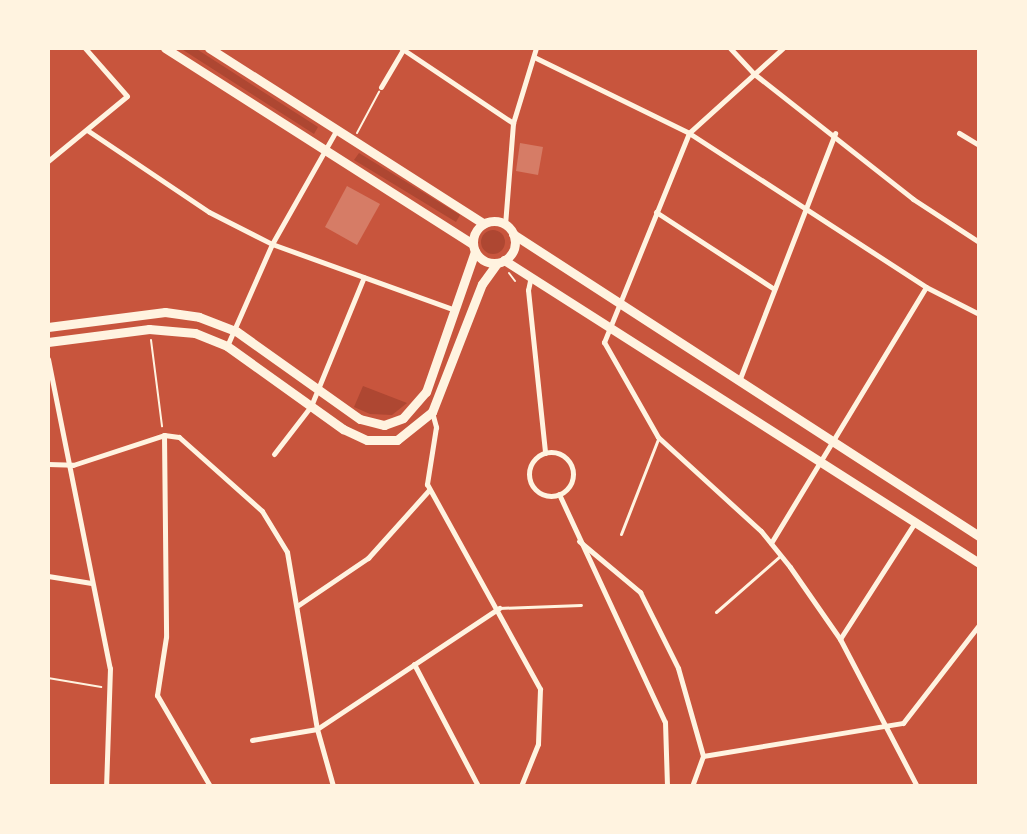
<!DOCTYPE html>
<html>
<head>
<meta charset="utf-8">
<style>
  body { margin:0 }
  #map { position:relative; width:1027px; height:834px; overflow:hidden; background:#c8553d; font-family:"Work Sans",sans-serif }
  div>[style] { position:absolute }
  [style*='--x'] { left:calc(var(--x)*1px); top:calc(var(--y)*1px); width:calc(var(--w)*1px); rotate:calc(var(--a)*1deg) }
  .green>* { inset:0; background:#ae4732 }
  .round { border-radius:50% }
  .building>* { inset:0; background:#d67c66 }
  .path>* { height:2px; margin:-1px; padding:0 1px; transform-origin:1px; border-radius:1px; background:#fff3e0 }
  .service>* { height:3px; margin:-1.5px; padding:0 1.5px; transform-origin:1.5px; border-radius:1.5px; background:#fff3e0 }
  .minor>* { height:5px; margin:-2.5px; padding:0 2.5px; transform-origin:2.5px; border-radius:2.5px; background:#fff3e0 }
  .minor>.ring { margin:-2.5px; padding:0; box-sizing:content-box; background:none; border:5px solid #fff3e0; border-radius:50% }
  .trunk>* { height:9px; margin:-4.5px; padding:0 4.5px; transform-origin:4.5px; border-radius:4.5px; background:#fff3e0 }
  .trunk>.ring { margin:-4.5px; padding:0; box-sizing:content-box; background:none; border:9px solid #fff3e0; border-radius:50% }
  span { translate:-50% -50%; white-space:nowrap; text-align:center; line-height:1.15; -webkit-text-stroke:4.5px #fff3e0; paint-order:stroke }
  .frame { position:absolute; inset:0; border:50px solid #fff3e0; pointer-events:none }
</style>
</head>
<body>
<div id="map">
  <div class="green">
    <div style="clip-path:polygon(180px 48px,195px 48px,318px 127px,314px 134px)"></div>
    <div style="clip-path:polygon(359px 153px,460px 215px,456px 222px,354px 160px)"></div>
    <div class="round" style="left:481px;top:230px;width:24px;height:24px"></div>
    <div style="clip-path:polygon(363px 386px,407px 403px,392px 415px,370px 414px,354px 407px)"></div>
  </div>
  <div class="building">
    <div style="clip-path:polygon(520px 143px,543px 147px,538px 175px,516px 171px)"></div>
    <div style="clip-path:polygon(347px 186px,380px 204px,357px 245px,325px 227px)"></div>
  </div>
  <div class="path">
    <div style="--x:357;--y:133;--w:47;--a:-61.8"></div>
    <div style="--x:509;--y:273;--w:10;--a:53"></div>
    <div style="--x:151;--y:340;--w:87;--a:82.7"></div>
    <div style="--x:48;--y:678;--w:54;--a:9.6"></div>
  </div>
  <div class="service">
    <div style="--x:621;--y:534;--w:102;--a:-68.7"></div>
    <div style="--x:499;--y:608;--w:82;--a:-2.1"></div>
    <div style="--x:716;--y:612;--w:86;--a:-41.2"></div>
  </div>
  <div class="minor">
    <div style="--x:401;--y:48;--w:135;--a:33.8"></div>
    <div style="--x:730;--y:48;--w:34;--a:47"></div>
    <div style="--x:753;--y:73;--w:204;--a:38.2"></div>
    <div style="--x:913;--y:199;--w:79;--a:33.1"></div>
    <div style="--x:783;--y:48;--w:127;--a:137.9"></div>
    <div style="--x:689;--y:133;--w:226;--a:112.1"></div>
    <div style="--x:604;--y:342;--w:109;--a:60.4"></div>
    <div style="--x:658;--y:437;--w:139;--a:42.4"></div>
    <div style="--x:761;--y:531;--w:46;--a:51.1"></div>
    <div style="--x:790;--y:567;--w:88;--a:55.2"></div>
    <div style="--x:840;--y:639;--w:166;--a:62.4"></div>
    <div style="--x:534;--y:57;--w:173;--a:26.1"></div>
    <div style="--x:689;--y:133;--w:283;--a:33"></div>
    <div style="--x:926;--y:287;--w:59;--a:27"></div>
    <div style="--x:381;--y:87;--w:45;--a:-59.5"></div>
    <div style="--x:87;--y:130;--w:147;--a:33.9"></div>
    <div style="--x:209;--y:212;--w:71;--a:26.9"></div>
    <div style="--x:272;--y:244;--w:195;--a:19.8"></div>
    <div style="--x:959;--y:133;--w:23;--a:31"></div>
    <div style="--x:48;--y:161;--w:102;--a:-39.4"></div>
    <div style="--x:127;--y:96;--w:64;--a:-131.2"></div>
    <div style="--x:656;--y:212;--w:141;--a:33.1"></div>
    <div style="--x:505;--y:225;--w:102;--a:-85.5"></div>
    <div style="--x:513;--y:123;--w:78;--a:-73"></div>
    <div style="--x:531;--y:276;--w:14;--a:102"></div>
    <div style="--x:528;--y:290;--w:164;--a:84"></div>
    <div style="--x:227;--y:346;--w:111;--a:-66.2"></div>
    <div style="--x:272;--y:244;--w:132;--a:-60.5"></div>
    <div style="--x:48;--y:359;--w:315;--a:78.7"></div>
    <div style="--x:110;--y:668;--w:118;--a:91.9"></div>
    <div style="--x:739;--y:381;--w:266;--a:-68.8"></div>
    <div style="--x:432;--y:412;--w:16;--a:75"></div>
    <div style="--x:436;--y:427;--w:58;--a:99"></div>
    <div style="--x:427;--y:484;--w:234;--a:61.1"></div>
    <div style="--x:540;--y:689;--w:55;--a:92.1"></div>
    <div style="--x:538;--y:744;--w:45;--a:112"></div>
    <div style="--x:164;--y:435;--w:202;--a:89.4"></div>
    <div style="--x:166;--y:637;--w:59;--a:98.8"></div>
    <div style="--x:157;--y:695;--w:105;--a:59.8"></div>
    <div class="ring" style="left:529px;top:452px;width:39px;height:39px"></div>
    <div style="--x:274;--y:454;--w:61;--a:-52.4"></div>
    <div style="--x:311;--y:406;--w:139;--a:-67.7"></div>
    <div style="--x:48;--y:464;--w:25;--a:2"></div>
    <div style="--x:73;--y:465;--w:96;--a:-18.2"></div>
    <div style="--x:164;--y:435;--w:15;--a:8"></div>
    <div style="--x:179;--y:437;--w:111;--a:41.7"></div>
    <div style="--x:262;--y:511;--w:48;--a:58.6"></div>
    <div style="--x:287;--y:552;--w:180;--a:80.4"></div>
    <div style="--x:317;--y:729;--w:59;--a:74.3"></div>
    <div style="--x:559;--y:494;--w:251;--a:65.1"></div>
    <div style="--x:665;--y:722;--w:64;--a:88.2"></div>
    <div style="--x:579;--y:541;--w:80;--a:39.9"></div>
    <div style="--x:640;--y:592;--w:85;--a:63.4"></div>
    <div style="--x:678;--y:668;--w:91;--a:74.1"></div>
    <div style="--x:703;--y:756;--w:32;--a:110"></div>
    <div style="--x:771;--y:543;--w:299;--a:-58.8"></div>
    <div style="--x:48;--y:576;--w:44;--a:9.2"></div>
    <div style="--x:297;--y:606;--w:86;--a:-34.1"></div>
    <div style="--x:368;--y:558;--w:91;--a:-48.1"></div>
    <div style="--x:840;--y:639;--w:139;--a:-57.3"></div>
    <div style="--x:414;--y:664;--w:138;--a:62.3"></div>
    <div style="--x:252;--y:740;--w:66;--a:-9.6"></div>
    <div style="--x:317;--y:729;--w:219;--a:-33.6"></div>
    <div style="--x:703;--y:756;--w:203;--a:-9.4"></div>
    <div style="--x:903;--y:723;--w:124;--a:-52.2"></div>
  </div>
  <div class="trunk">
    <div style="--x:165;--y:48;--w:365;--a:32.5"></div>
    <div style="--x:209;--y:48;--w:326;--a:32.6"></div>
    <div class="ring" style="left:473px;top:221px;width:33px;height:33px"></div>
    <div style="--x:513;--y:234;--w:555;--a:32.95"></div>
    <div style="--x:504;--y:260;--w:563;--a:32.53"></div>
    <div style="--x:48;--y:327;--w:118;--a:-7.3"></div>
    <div style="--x:165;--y:312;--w:34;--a:8"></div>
    <div style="--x:199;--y:317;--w:40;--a:21"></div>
    <div style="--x:236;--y:331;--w:152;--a:35.4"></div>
    <div style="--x:360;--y:419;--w:25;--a:14"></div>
    <div style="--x:384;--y:425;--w:20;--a:-20"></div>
    <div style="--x:403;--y:418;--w:35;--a:-49"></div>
    <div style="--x:426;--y:392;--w:149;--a:-70.8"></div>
    <div style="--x:48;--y:342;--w:102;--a:-7.3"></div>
    <div style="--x:149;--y:329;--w:46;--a:5"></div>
    <div style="--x:195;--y:333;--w:35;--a:22"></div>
    <div style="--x:227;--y:346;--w:143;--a:35.6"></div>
    <div style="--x:343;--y:429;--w:26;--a:25"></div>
    <div style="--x:367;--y:440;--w:30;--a:0"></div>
    <div style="--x:397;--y:440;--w:45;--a:-38.7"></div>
    <div style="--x:432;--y:412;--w:137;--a:-68.7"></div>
    <div style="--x:482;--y:284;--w:26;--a:-54"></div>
  </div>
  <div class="frame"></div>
</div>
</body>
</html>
